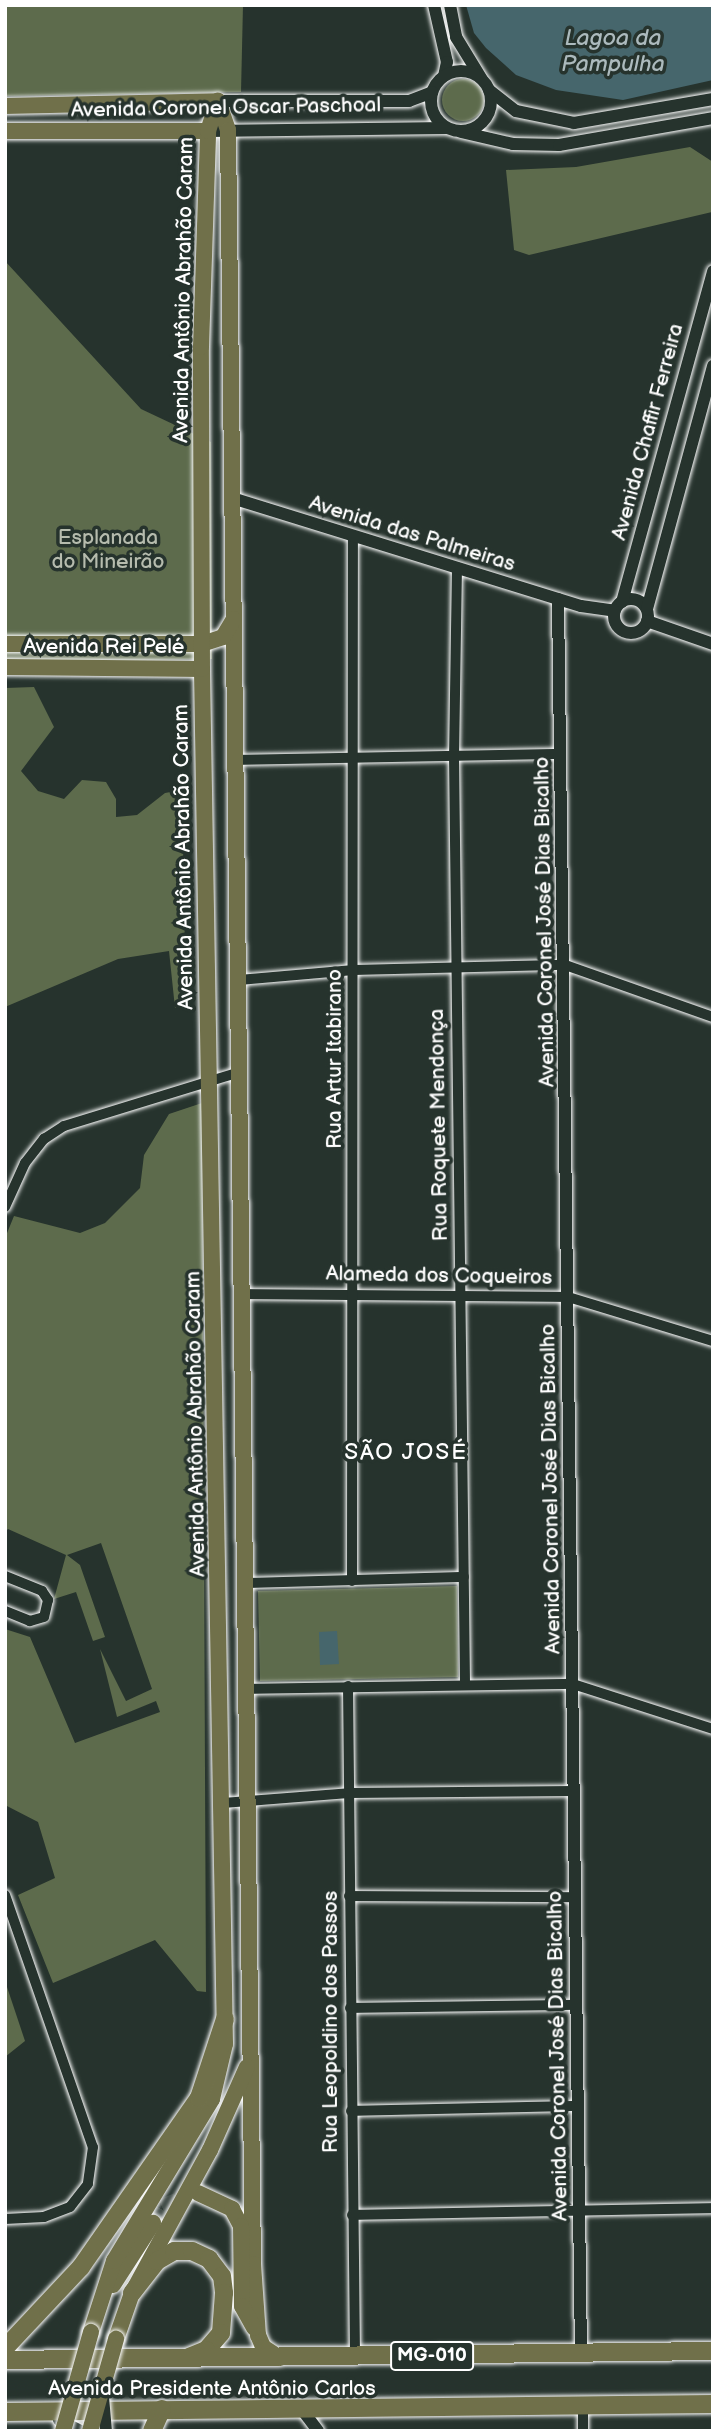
<!DOCTYPE html>
<html>
<head>
<meta charset="utf-8">
<style>
  body { margin:0 }
  #map { position:relative; width:718px; height:2436px; overflow:hidden; background:#26332d; font-family:"Balsamiq Sans",sans-serif }
  div>[style] { position:absolute }
  [style*='--x'] { left:calc(var(--x)*1px); top:calc(var(--y)*1px); width:calc(var(--w)*1px); rotate:calc(var(--a)*1deg) }
  .green>* { inset:0; background:#5d6b4c }
  .round { border-radius:50% }
  .water>* { inset:0; background:#46666c }
  .primary-tunnel>* { height:16px; margin-top:-8px; transform-origin:0; background:repeating-linear-gradient(90deg,#3c4742 0 16px,transparent 0 24px) }
  .roads { filter:drop-shadow(0 0 2px #fff) drop-shadow(0 0 2px #fff) }
  .minor>* { height:10px; margin:-5px; padding:0 5px; transform-origin:5px; border-radius:5px; background:#26332d }
  .tertiary>* { height:12px; margin:-6px; padding:0 6px; transform-origin:6px; border-radius:6px; background:#26332d }
  .tertiary>.ring { margin:-6px; padding:0; box-sizing:content-box; background:none; border:12px solid #26332d; border-radius:50% }
  .primary>* { height:16px; margin:-8px; padding:0 8px; transform-origin:8px; border-radius:8px; background:#70704a }
  .trunk>* { height:18px; margin:-9px; padding:0 9px; transform-origin:9px; border-radius:9px; background:#70704a }
  .bridges { filter:drop-shadow(0 0 2px #fff) drop-shadow(0 0 2px #fff) }
  .tertiary-bridge>* { height:12px; margin:-6px; padding:0 6px; transform-origin:6px; border-radius:6px; background:#26332d }
  .primary-bridge>* { height:16px; margin:-8px; padding:0 8px; transform-origin:8px; border-radius:8px; background:#70704a }
  span { translate:-50% -50%; white-space:nowrap; text-align:center; line-height:1.15; -webkit-text-stroke:7px #26332d; paint-order:stroke }
  .shield-label span { padding:2px 5px; background:#26332d; border:2px solid; border-radius:5px; -webkit-text-stroke-width:0 }
  .shield-label { font-size:19px; color:#fff; font-weight:700 }
  .street-label { font-size:21px; color:#fff }
  .park-label { font-size:21px; color:#b6bcae }
  .water-label { font-size:23px; color:#acbabd; font-style:italic }
  .neighbourhood-label { font-size:23px; color:#fff; letter-spacing:2px }
  .frame { position:absolute; inset:0; border:7px solid #fff; pointer-events:none }
</style>
</head>
<body>
<div id="map">
  <div class="green">
    <div style="clip-path:polygon(5px 5px,243px 5px,241px 92px,5px 96px)"></div>
    <div class="round" style="left:442px;top:79px;width:42px;height:42px"></div>
    <div style="clip-path:polygon(690px 147px,713px 162px,712px 212px,529px 255px,514px 250px,506px 170px,576px 167px)"></div>
    <div style="clip-path:polygon(5px 261px,141px 409px,211px 442px,212px 659px,5px 662px)"></div>
    <div style="clip-path:polygon(34px 687px,54px 727px,21px 771px,38px 791px,64px 799px,82px 780px,106px 782px,116px 799px,116px 817px,137px 815px,165px 793px,182px 790px,186px 1007px,175px 1008px,169px 951px,118px 959px,5px 1007px,5px 688px)"></div>
    <div style="clip-path:polygon(202px 1103px,206px 1992px,197px 1991px,155px 1940px,53px 1983px,18px 1895px,55px 1878px,38px 1822px,5px 1805px,5px 1629px,30px 1637px,75px 1743px,160px 1712px,156px 1701px,117px 1717px,100px 1649px,126px 1701px,152px 1689px,101px 1543px,67px 1555px,80px 1565px,105px 1637px,93px 1641px,76px 1592px,54px 1599px,66px 1555px,8px 1529px,5px 1532px,5px 1238px,14px 1216px,80px 1233px,105px 1223px,140px 1188px,144px 1155px,169px 1114px)"></div>
    <div style="clip-path:polygon(457px 1586px,458px 1677px,260px 1681px,258px 1591px)"></div>
    <div style="clip-path:polygon(5px 1981px,25px 2041px,5px 2057px)"></div>
  </div>
  <div class="water">
    <div style="clip-path:polygon(466px 5px,713px 5px,713px 80px,623px 100px,556px 90px,516px 75px,486px 48px,474px 33px)"></div>
    <div style="clip-path:polygon(337px 1631px,339px 1664px,320px 1665px,319px 1632px)"></div>
  </div>
  <div class="primary-tunnel">
    <div style="--x:153;--y:2223;--w:18;--a:-61"></div>
    <div style="--x:162;--y:2207;--w:32;--a:-22"></div>
  </div>
  <div class="roads">
    <div class="minor">
      <div style="--x:457;--y:567;--w:189;--a:90.9"></div>
      <div style="--x:454;--y:756;--w:927;--a:89.32"></div>
      <div style="--x:237;--y:760;--w:324;--a:-1.1"></div>
      <div style="--x:239;--y:980;--w:115;--a:-5"></div>
      <div style="--x:354;--y:970;--w:211;--a:-1.4"></div>
      <div style="--x:565;--y:965;--w:157;--a:19.4"></div>
      <div style="--x:5;--y:1207;--w:48;--a:-65.6"></div>
      <div style="--x:25;--y:1163;--w:31;--a:-52"></div>
      <div style="--x:44;--y:1139;--w:24;--a:-33"></div>
      <div style="--x:64;--y:1126;--w:184;--a:-17.1"></div>
      <div style="--x:241;--y:1294;--w:327;--a:0.5"></div>
      <div style="--x:568;--y:1297;--w:152;--a:16.9"></div>
      <div style="--x:5;--y:1576;--w:40;--a:22"></div>
      <div style="--x:42;--y:1591;--w:11;--a:56"></div>
      <div style="--x:48;--y:1600;--w:17;--a:103"></div>
      <div style="--x:44;--y:1617;--w:15;--a:164"></div>
      <div style="--x:30;--y:1621;--w:27;--a:-158"></div>
      <div style="--x:352;--y:1581;--w:1045;--a:-89.95"></div>
      <div style="--x:244;--y:1583;--w:220;--a:-1.6"></div>
      <div style="--x:348;--y:1686;--w:672;--a:89.4"></div>
      <div style="--x:245;--y:1689;--w:328;--a:-0.9"></div>
      <div style="--x:573;--y:1684;--w:147;--a:17.8"></div>
      <div style="--x:223;--y:1803;--w:126;--a:-4.5"></div>
      <div style="--x:349;--y:1793;--w:225;--a:-0.5"></div>
      <div style="--x:5;--y:1895;--w:267;--a:70.8"></div>
      <div style="--x:93;--y:2147;--w:37;--a:98"></div>
      <div style="--x:88;--y:2184;--w:29;--a:128"></div>
      <div style="--x:70;--y:2207;--w:28;--a:159"></div>
      <div style="--x:44;--y:2217;--w:39;--a:177"></div>
      <div style="--x:349;--y:1896;--w:227;--a:0.3"></div>
      <div style="--x:350;--y:2008;--w:227;--a:-0.8"></div>
      <div style="--x:351;--y:2111;--w:227;--a:-1.3"></div>
      <div style="--x:352;--y:2215;--w:361;--a:-1.1"></div>
      <div style="--x:583;--y:2431;--w:25;--a:-90"></div>
    </div>
    <div class="tertiary">
      <div style="--x:434;--y:5;--w:58;--a:77.2"></div>
      <div style="--x:447;--y:62;--w:14;--a:102"></div>
      <div style="--x:450;--y:5;--w:33;--a:79"></div>
      <div style="--x:456;--y:37;--w:48;--a:58.6"></div>
      <div class="ring" style="left:431px;top:71px;width:48px;height:48px"></div>
      <div style="--x:489;--y:90;--w:34;--a:38"></div>
      <div style="--x:516;--y:111;--w:59;--a:11.7"></div>
      <div style="--x:574;--y:123;--w:141;--a:-9.8"></div>
      <div style="--x:218;--y:101;--w:191;--a:0"></div>
      <div style="--x:409;--y:101;--w:25;--a:-21"></div>
      <div style="--x:208;--y:131;--w:238;--a:-0.7"></div>
      <div style="--x:461;--y:132;--w:53;--a:13"></div>
      <div style="--x:513;--y:144;--w:46;--a:1.2"></div>
      <div style="--x:559;--y:145;--w:156;--a:-9.9"></div>
      <div style="--x:232;--y:498;--w:365;--a:17.2"></div>
      <div style="--x:581;--y:606;--w:34;--a:8"></div>
      <div style="--x:558;--y:599;--w:1753;--a:89.25"></div>
      <div class="ring" style="left:614px;top:599px;width:22px;height:22px"></div>
      <div style="--x:622;--y:602;--w:343;--a:-74.6"></div>
      <div style="--x:647;--y:609;--w:252;--a:-74.8"></div>
      <div style="--x:647;--y:621;--w:70;--a:19.2"></div>
      <div style="--x:303;--y:2411;--w:25;--a:53"></div>
      <div style="--x:59;--y:2420;--w:25;--a:27"></div>
    </div>
    <div class="primary">
      <div style="--x:218;--y:101;--w:31;--a:71"></div>
      <div style="--x:228;--y:130;--w:2134;--a:89.33"></div>
      <div style="--x:253;--y:2264;--w:71;--a:86"></div>
      <div style="--x:258;--y:2335;--w:13;--a:67"></div>
      <div style="--x:263;--y:2347;--w:20;--a:33"></div>
      <div style="--x:5;--y:106;--w:213;--a:-1.3"></div>
      <div style="--x:5;--y:131;--w:203;--a:0"></div>
      <div style="--x:5;--y:644;--w:197;--a:0"></div>
      <div style="--x:202;--y:644;--w:22;--a:-18"></div>
      <div style="--x:223;--y:637;--w:21;--a:-59"></div>
      <div style="--x:5;--y:667;--w:197;--a:0.6"></div>
      <div style="--x:198;--y:2193;--w:38;--a:25"></div>
      <div style="--x:232;--y:2209;--w:19;--a:62"></div>
      <div style="--x:241;--y:2226;--w:80;--a:89.3"></div>
      <div style="--x:242;--y:2306;--w:25;--a:61"></div>
      <div style="--x:113;--y:2285;--w:74;--a:-57.2"></div>
      <div style="--x:91;--y:2332;--w:75;--a:-72.1"></div>
      <div style="--x:114;--y:2261;--w:189;--a:-58.8"></div>
      <div style="--x:212;--y:2099;--w:57;--a:-76.7"></div>
      <div style="--x:225;--y:2044;--w:1375;--a:-90.96"></div>
      <div style="--x:202;--y:669;--w:322;--a:-90.2"></div>
      <div style="--x:201;--y:347;--w:216;--a:-88.1"></div>
      <div style="--x:208;--y:131;--w:32;--a:-72"></div>
      <div style="--x:116;--y:2339;--w:49;--a:-70.8"></div>
      <div style="--x:132;--y:2293;--w:163;--a:-61.4"></div>
      <div style="--x:210;--y:2150;--w:91;--a:-66"></div>
    </div>
    <div class="trunk">
      <div style="--x:132;--y:2293;--w:41;--a:-52"></div>
      <div style="--x:157;--y:2261;--w:20;--a:-30"></div>
      <div style="--x:174;--y:2251;--w:18;--a:0"></div>
      <div style="--x:192;--y:2251;--w:19;--a:25"></div>
      <div style="--x:209;--y:2259;--w:21;--a:53"></div>
      <div style="--x:222;--y:2276;--w:17;--a:83"></div>
      <div style="--x:224;--y:2293;--w:40;--a:94.3"></div>
      <div style="--x:221;--y:2333;--w:23;--a:131"></div>
      <div style="--x:206;--y:2350;--w:18;--a:158"></div>
      <div style="--x:5;--y:2348;--w:111;--a:-46.8"></div>
      <div style="--x:81;--y:2267;--w:206;--a:-55.1"></div>
      <div style="--x:199;--y:2098;--w:83;--a:-71.8"></div>
      <div style="--x:5;--y:2360;--w:708;--a:-0.73"></div>
      <div style="--x:5;--y:2412;--w:708;--a:-0.65"></div>
      <div style="--x:152;--y:2431;--w:24;--a:-66"></div>
    </div>
  </div>
  <div class="bridges">
    <div class="tertiary-bridge">
      <div style="--x:103;--y:2397;--w:34;--a:85"></div>
    </div>
    <div class="primary-bridge">
      <div style="--x:63;--y:2431;--w:103;--a:-74.2"></div>
      <div style="--x:90;--y:2431;--w:96;--a:-74.2"></div>
    </div>
  </div>
  <div class="shield-label">
    <span style="left:432px;top:2356px">MG-010</span>
  </div>
  <div class="street-label">
    <span style="left:226px;top:108px;rotate:-1deg">Avenida Coronel Oscar Paschoal</span>
    <span style="left:184px;top:290px;rotate:-89deg">Avenida Antônio Abrahão Caram</span>
    <span style="left:648px;top:432px;rotate:-75deg">Avenida Chaffir Ferreira</span>
    <span style="left:412px;top:534px;rotate:17deg">Avenida das Palmeiras</span>
    <span style="left:104px;top:647px">Avenida Rei Pelé</span>
    <span style="left:184px;top:857px;rotate:-91deg">Avenida Antônio Abrahão Caram</span>
    <span style="left:545px;top:922px;rotate:-91deg">Avenida Coronel José Dias Bicalho</span>
    <span style="left:335px;top:1059px;rotate:-90deg">Rua Artur Itabirano</span>
    <span style="left:439px;top:1125px;rotate:-91deg">Rua Roquete Mendonça</span>
    <span style="left:439px;top:1276px;rotate:1deg">Alameda dos Coqueiros</span>
    <span style="left:196px;top:1424px;rotate:-91deg">Avenida Antônio Abrahão Caram</span>
    <span style="left:551px;top:1489px;rotate:-91deg">Avenida Coronel José Dias Bicalho</span>
    <span style="left:331px;top:2022px;rotate:-90deg">Rua Leopoldino dos Passos</span>
    <span style="left:558px;top:2056px;rotate:-91deg">Avenida Coronel José Dias Bicalho</span>
    <span style="left:212px;top:2389px">Avenida Presidente Antônio Carlos</span>
  </div>
  <div class="park-label">
    <span style="left:108px;top:550px">Esplanada<br>do Mineirão</span>
  </div>
  <div class="water-label">
    <span style="left:613px;top:51px">Lagoa da<br>Pampulha</span>
  </div>
  <div class="neighbourhood-label">
    <span style="left:406px;top:1452px">SÃO JOSÉ</span>
  </div>
  <div class="frame"></div>
</div>
</body>
</html>
